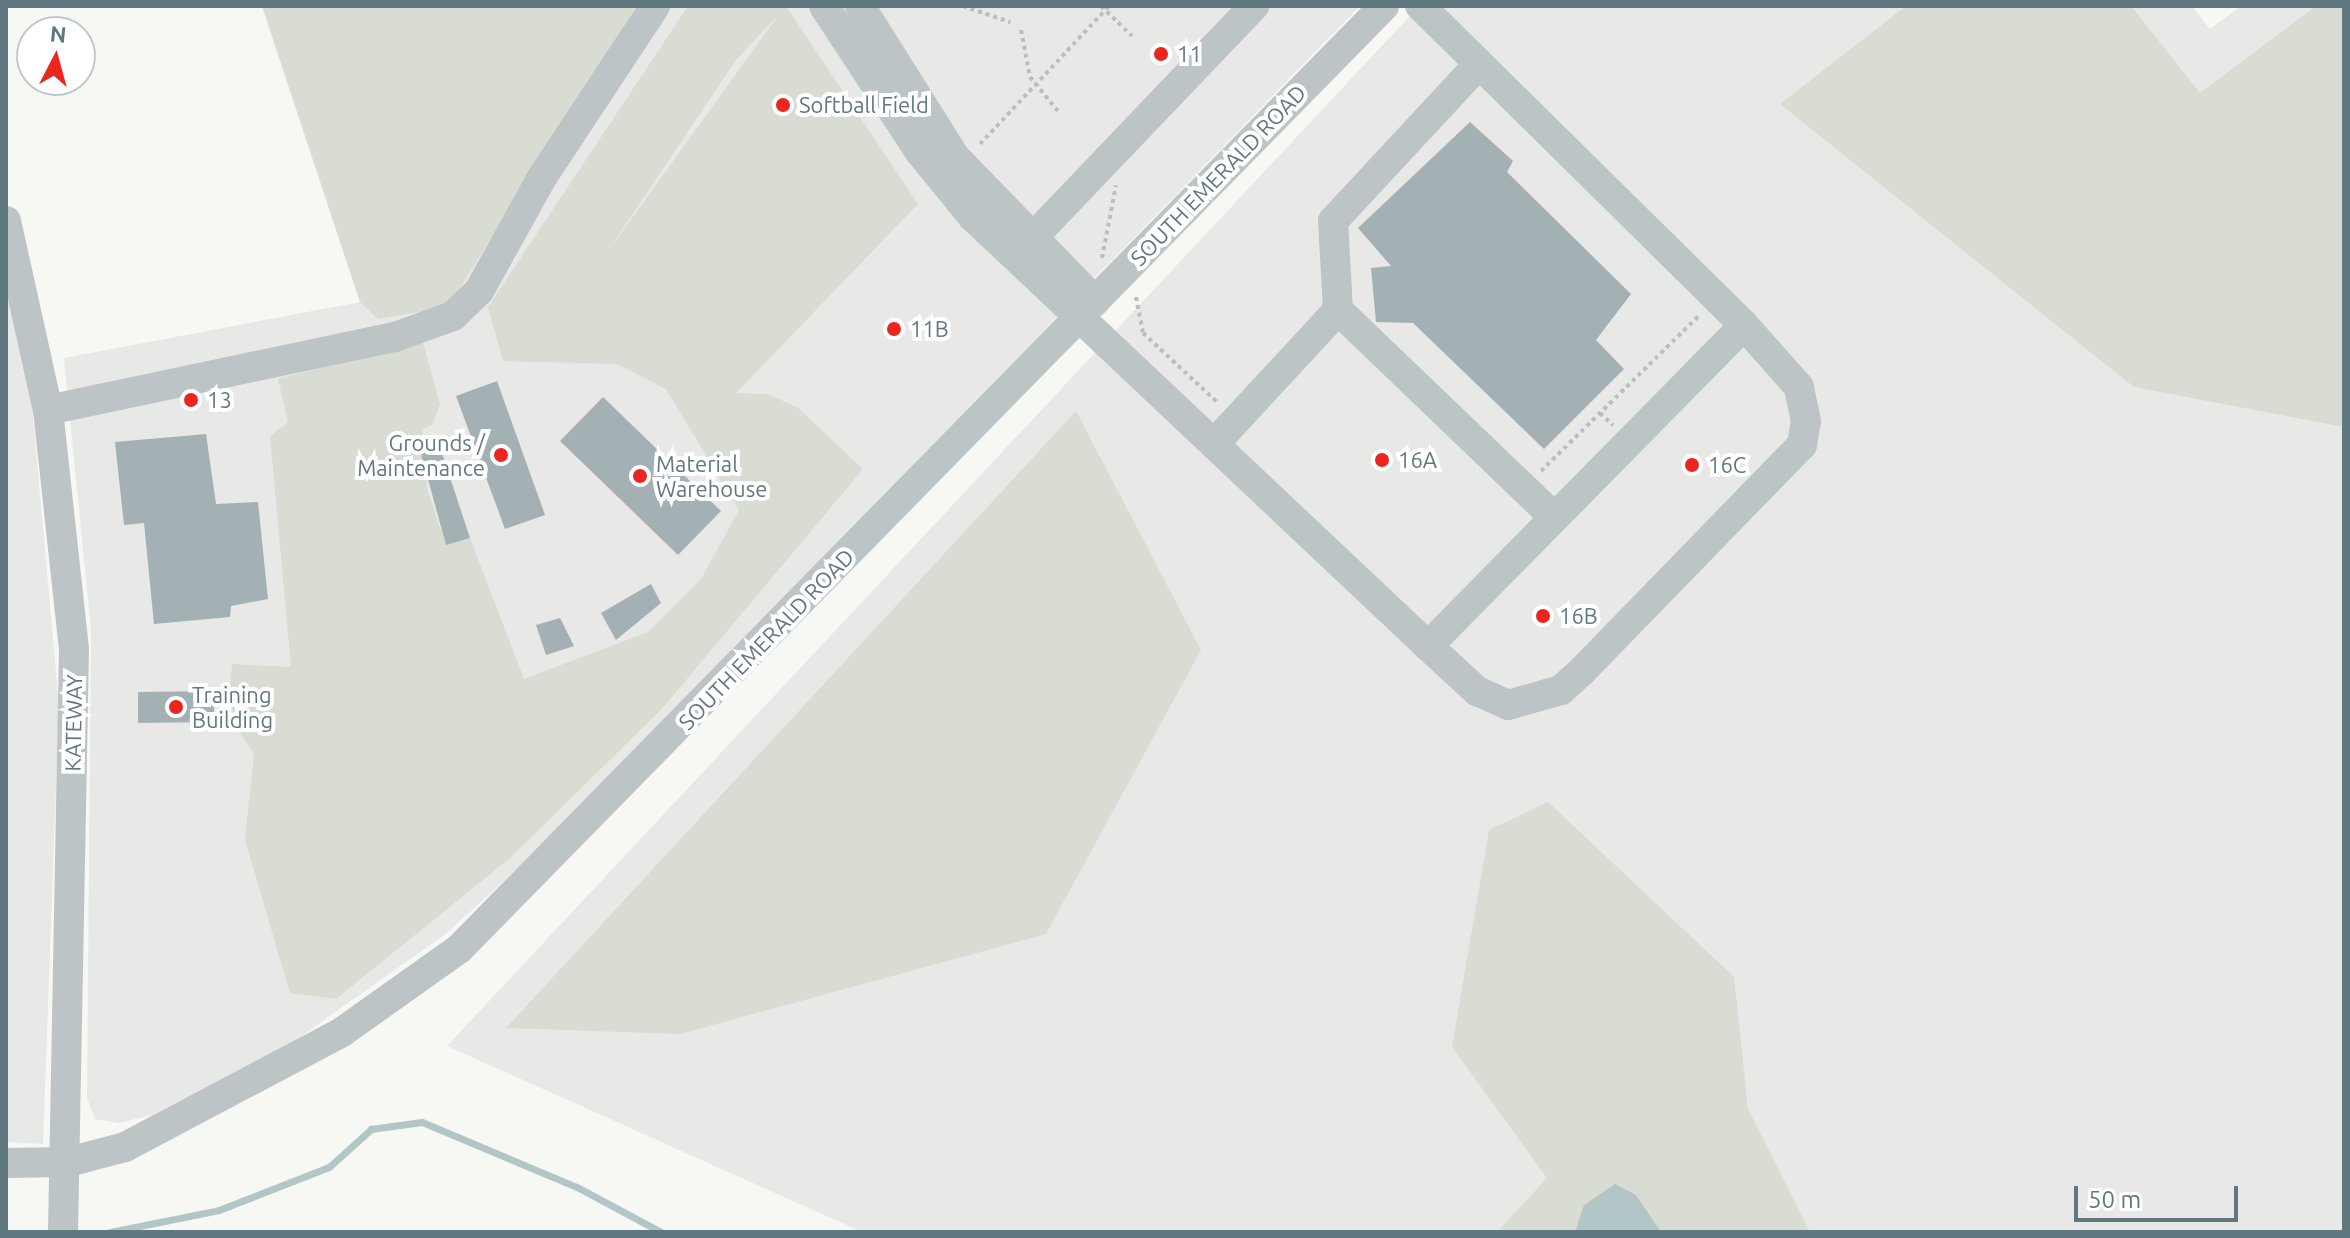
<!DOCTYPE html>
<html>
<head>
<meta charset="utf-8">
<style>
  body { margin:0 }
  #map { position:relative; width:2350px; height:1238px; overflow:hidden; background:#f7f7f4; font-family:Ubuntu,sans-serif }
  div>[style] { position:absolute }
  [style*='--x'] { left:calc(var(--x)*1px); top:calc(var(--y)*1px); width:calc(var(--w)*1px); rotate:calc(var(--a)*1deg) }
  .built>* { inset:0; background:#e8e8e7 }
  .green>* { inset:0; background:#d8dcd3 }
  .water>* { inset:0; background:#b3c6c7 }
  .stream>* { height:7px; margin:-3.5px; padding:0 3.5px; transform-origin:3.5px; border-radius:3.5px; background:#b3c6c7 }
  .building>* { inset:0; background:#a4b1b4 }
  .path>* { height:4px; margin-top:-2px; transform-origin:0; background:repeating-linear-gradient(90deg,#b9bec0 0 4px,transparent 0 8px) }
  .minor>* { height:30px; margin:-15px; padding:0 15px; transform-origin:15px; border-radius:15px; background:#bdc4c6 }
  .dots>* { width:22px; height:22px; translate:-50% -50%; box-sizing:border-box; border:4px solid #fff; border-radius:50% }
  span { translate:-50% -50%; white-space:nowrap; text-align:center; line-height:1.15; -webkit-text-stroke:8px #fff; paint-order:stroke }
  .poi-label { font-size:22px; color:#607981 }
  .left { translate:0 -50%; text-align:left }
  .right { translate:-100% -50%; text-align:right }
  .street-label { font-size:22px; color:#607981 }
  .frame { position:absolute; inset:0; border:8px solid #607981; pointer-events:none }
  .north { position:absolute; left:16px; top:16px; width:80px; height:80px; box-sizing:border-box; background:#fff; border:2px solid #bfc9cd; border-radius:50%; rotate:6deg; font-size:22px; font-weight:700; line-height:32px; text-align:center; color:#607981 }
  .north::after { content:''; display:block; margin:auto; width:28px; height:36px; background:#ec251f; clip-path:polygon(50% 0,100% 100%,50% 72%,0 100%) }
  .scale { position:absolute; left:2074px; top:1186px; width:164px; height:36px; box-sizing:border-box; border:4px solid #607981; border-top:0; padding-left:10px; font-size:24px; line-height:28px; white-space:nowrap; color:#607981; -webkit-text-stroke:6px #fff; paint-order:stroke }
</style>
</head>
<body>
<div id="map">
  <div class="built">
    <div style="clip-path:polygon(262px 6px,1360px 6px,533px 854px,447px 933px,293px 1042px,152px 1115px,119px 1123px,95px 1119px,87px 1098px,91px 629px,64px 358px,360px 302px)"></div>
    <div style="clip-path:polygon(1419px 6px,2192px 6px,2210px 29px,2241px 6px,2344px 6px,2344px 1232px,862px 1232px,447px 1046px)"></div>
    <div style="clip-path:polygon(6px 292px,30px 384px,59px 704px,43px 1144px,6px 1142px)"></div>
  </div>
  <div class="green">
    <div style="clip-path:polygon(262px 6px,636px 6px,448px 307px,378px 319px,360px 302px)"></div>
    <div style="clip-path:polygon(evenodd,688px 6px,786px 6px,918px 204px,736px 393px,768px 394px,798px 408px,863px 469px,661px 710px,510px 858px,336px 999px,290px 993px,245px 840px,254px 754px,227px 713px,232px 664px,291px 667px,270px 436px,288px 422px,278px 379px,423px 342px,440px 405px,432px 425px,422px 429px,427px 489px,446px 545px,470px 538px,524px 679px,648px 632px,701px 579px,739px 510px,666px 389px,617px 364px,503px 361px,488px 307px,688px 6px,780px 13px,614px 243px,613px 243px,736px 60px,780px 13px)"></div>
    <div style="clip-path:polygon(1906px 6px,2131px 6px,2200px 93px,2316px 6px,2344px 6px,2344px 427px,2134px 387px,1780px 104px)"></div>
    <div style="clip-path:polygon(1076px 411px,1201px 650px,1046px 934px,680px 1034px,506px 1028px)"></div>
    <div style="clip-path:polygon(1548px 802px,1734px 977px,1748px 1109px,1810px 1232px,1497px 1232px,1547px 1178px,1452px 1047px,1489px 830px)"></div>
  </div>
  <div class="water">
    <div style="clip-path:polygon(1615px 1184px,1636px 1195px,1661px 1232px,1575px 1232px,1584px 1205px)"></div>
  </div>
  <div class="stream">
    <div style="--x:110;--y:1232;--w:111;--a:-11.4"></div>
    <div style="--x:219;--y:1210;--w:118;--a:-21.4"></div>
    <div style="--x:329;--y:1167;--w:57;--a:-42.1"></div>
    <div style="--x:371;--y:1129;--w:51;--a:-7.8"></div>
    <div style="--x:422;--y:1122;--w:168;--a:22.8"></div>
    <div style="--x:577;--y:1187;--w:95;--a:28.2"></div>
  </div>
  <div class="building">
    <div style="clip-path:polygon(1470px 122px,1513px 161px,1507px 172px,1631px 294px,1596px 340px,1624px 369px,1544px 449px,1413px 323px,1376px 322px,1371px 268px,1391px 266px,1358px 228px)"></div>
    <div style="clip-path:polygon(497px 381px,545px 515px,505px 529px,456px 396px)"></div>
    <div style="clip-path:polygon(603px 397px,721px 511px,678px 555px,560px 441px)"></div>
    <div style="clip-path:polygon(206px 434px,216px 504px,258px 502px,268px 599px,231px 606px,230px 617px,154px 624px,144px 523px,124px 525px,115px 442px)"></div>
    <div style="clip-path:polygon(439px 444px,470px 538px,446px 545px,420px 450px)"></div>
    <div style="clip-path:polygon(651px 584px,661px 603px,616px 640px,601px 613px)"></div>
    <div style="clip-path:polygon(560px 618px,574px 646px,546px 655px,536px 625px)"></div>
    <div style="clip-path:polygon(214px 691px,214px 722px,138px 723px,138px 692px)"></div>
  </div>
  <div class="path">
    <div style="--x:963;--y:6;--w:50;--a:18.8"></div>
    <div style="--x:1101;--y:6;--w:43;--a:44.1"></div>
    <div style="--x:1021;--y:30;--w:48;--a:79.2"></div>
    <div style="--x:1030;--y:77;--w:44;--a:50.5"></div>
    <div style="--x:980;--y:144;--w:189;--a:-46.9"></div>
    <div style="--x:1102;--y:258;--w:74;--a:-79.1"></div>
    <div style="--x:1136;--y:297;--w:37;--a:79"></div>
    <div style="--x:1143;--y:333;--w:101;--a:43"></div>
    <div style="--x:1600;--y:413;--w:18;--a:43"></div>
    <div style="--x:1541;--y:471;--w:223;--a:-44.5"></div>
  </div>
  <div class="minor">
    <div style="--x:824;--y:6;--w:175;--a:56.7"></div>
    <div style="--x:920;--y:152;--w:82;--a:50.9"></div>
    <div style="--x:972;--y:216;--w:627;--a:43.32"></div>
    <div style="--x:1428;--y:646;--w:450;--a:-45.4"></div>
    <div style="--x:1744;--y:325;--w:455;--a:-135.4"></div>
    <div style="--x:860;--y:6;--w:178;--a:57.8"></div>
    <div style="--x:955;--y:157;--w:201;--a:45.8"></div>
    <div style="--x:6;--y:221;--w:194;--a:77.5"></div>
    <div style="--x:48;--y:410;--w:240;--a:83.8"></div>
    <div style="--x:74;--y:649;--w:583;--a:91.08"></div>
    <div style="--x:1018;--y:253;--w:342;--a:-46.3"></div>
    <div style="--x:1338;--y:310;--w:299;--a:43.8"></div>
    <div style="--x:48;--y:410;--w:355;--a:-11.9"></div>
    <div style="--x:395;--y:337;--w:62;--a:-19.9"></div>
    <div style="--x:453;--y:316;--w:36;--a:-44"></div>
    <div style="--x:479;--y:291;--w:128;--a:-61"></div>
    <div style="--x:541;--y:179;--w:207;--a:-56.6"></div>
    <div style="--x:1214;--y:444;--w:183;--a:-47.2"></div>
    <div style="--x:1338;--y:310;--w:89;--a:-93.2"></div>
    <div style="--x:1333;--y:221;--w:213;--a:-47.1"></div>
    <div style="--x:1428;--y:646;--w:67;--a:42.6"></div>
    <div style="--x:1477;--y:691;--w:34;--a:24"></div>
    <div style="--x:1508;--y:705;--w:55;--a:-15.8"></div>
    <div style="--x:1561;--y:690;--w:27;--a:-42"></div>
    <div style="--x:1581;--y:672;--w:317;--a:-45.8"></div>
    <div style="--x:1802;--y:445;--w:24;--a:-81"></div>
    <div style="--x:1806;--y:421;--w:35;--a:-102"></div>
    <div style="--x:1799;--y:387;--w:83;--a:-131.6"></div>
    <div style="--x:6;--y:1163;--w:62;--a:-0.9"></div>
    <div style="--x:68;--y:1162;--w:59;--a:-14.7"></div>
    <div style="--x:125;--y:1147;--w:246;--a:-27.9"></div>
    <div style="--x:342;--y:1032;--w:143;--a:-35.4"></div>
    <div style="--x:459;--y:949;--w:1321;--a:-45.55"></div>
  </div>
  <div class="dots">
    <div style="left:1161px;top:54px;background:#ec251f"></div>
    <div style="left:783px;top:105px;background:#ec251f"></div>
    <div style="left:894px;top:329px;background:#ec251f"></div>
    <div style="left:191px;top:400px;background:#ec251f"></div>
    <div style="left:501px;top:455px;background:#ec251f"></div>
    <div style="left:1382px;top:460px;background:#ec251f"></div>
    <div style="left:1692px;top:465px;background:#ec251f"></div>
    <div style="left:640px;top:476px;background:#ec251f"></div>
    <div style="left:1543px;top:616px;background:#ec251f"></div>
    <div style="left:176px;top:707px;background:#ec251f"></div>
  </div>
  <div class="poi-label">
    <span class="left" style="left:1177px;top:54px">11</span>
    <span class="left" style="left:799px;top:105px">Softball Field</span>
    <span class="left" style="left:910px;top:329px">11B</span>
    <span class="left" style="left:207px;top:400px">13</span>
    <span class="right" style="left:485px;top:455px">Grounds /<br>Maintenance</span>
    <span class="left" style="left:1398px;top:460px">16A</span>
    <span class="left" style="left:656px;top:476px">Material<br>Warehouse</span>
    <span class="left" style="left:1708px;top:465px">16C</span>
    <span class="left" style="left:1559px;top:616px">16B</span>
    <span class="left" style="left:192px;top:707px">Training<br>Building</span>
  </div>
  <div class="street-label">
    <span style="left:1218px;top:175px;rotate:-46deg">SOUTH EMERALD ROAD</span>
    <span style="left:766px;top:639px;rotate:-46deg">SOUTH EMERALD ROAD</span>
    <span style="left:73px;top:723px;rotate:-89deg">KATEWAY</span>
  </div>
  <div class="frame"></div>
  <div class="north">N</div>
  <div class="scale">50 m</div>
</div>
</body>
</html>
